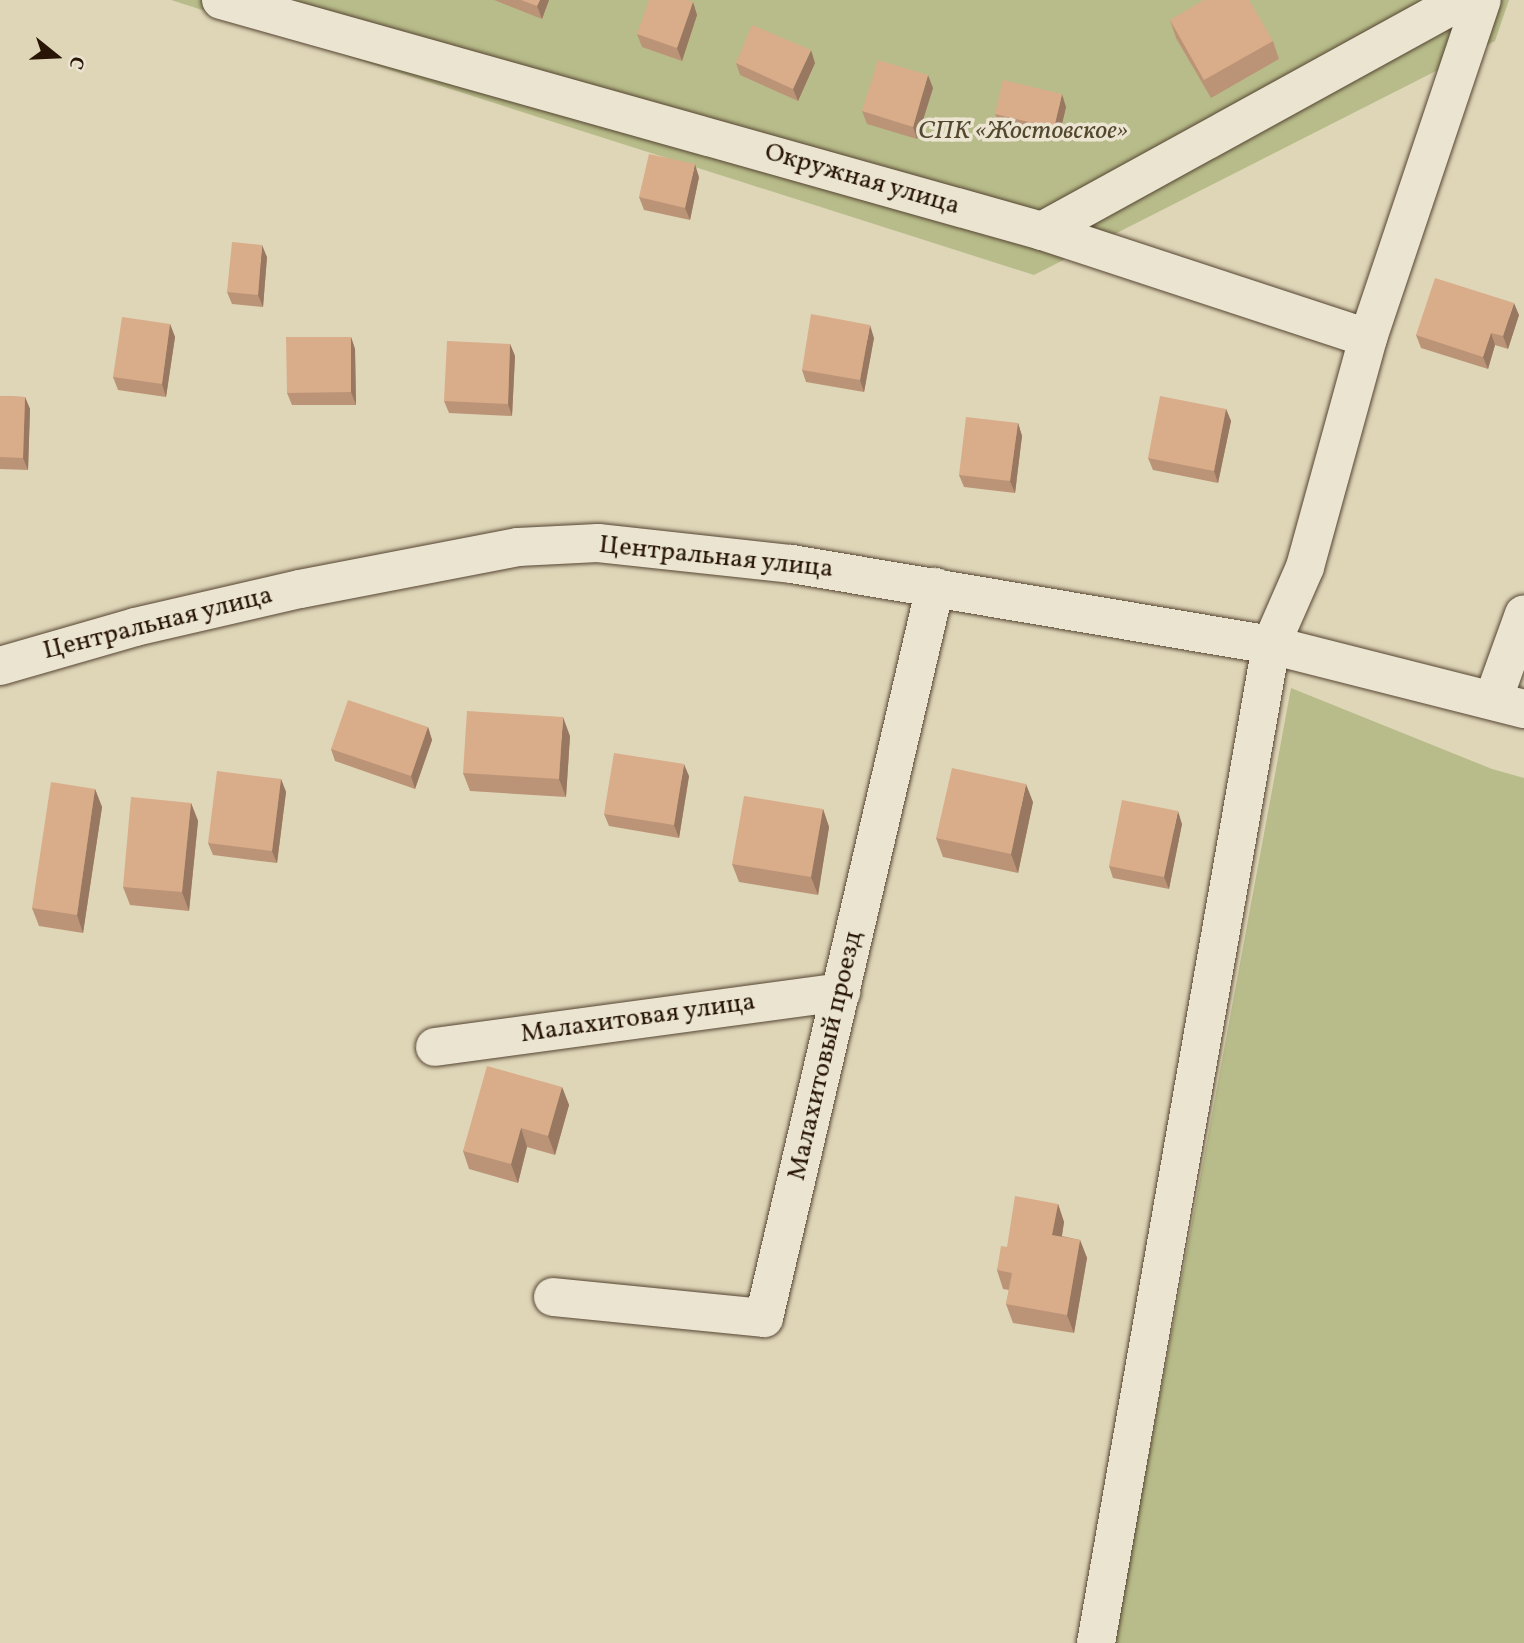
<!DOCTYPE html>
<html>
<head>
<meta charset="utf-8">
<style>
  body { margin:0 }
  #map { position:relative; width:1524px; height:1643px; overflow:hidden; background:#dfd6b8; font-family:Vollkorn,serif }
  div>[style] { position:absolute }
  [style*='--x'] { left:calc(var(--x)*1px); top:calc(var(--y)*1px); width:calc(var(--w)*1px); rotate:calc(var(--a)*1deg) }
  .green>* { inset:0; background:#b8bc8a }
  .roads { filter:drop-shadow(0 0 2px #564532) drop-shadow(0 0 2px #564532) }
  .minor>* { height:38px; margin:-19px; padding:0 19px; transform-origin:19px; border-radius:19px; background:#eae4d1 }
  .wall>* { inset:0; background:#bb9477 }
  .shaded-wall>* { inset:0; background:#987861 }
  .building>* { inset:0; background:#d9ac8a }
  span { translate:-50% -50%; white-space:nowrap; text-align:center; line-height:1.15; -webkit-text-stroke:7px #eae4d1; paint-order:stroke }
  .park-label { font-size:26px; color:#53472e; font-style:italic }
  .street-label { font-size:26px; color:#281506 }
  .north { position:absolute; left:21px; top:21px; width:70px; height:70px; -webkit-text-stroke:5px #eae4d1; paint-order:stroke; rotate:108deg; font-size:19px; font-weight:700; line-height:28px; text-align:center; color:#281506 }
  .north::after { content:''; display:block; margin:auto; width:24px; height:32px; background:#281506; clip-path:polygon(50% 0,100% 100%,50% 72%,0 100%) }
</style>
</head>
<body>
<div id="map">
  <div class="green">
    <div style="clip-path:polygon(171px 0,1509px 0,1495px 41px,1034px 275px)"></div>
    <div style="clip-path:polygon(1291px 688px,1492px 769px,1524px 778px,1524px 1643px,1114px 1643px)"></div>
  </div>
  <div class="roads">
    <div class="minor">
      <div style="--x:221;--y:0;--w:853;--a:15.71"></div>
      <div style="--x:1042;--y:231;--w:479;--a:-28.8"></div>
      <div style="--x:1042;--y:231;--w:343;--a:18.2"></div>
      <div style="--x:0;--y:666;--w:141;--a:-16.1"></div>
      <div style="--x:135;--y:627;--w:169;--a:-13"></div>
      <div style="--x:300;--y:589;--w:222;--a:-10.9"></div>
      <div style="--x:518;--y:547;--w:80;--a:-2.9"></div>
      <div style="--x:598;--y:543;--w:195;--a:6.2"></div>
      <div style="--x:792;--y:564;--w:486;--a:9.6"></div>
      <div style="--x:1271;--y:645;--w:261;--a:14.2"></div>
      <div style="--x:1493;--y:700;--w:91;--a:-70.2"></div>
      <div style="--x:435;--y:1047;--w:410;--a:-7.7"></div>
      <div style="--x:553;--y:1297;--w:212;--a:5.7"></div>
      <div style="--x:764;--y:1318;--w:751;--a:-76.83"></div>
      <div style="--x:1096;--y:1643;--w:1013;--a:-80.05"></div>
      <div style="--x:1271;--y:645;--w:85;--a:-66.4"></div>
      <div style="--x:1305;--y:567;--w:238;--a:-74.6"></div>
      <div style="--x:1368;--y:338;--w:357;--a:-71.4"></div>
    </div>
  </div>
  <div class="wall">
    <div style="clip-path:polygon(494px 0,549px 0,542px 19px)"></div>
    <div style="clip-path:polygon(693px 2px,697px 15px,682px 61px,642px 47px,637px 34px)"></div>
    <div style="clip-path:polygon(1170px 20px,1273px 41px,1279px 59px,1211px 98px,1176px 38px)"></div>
    <div style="clip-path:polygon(736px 63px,815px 63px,798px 101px,740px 75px)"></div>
    <div style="clip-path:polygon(933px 88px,917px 139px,867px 124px,862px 111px)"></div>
    <div style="clip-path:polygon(1066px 107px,1058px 141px,1000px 126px,995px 114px)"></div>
    <div style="clip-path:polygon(699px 177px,690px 220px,644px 210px,639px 197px)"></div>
    <div style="clip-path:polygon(267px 257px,263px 307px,232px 304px,227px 292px)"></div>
    <div style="clip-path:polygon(1519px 315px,1508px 349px,1495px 345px,1488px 369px,1421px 348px,1416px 335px)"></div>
    <div style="clip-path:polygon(170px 324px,175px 337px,166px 397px,118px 390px,113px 377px)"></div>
    <div style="clip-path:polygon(351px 337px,355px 349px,356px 405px,292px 405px,287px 393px)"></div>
    <div style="clip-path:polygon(874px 338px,864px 392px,806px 382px,802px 370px)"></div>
    <div style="clip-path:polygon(510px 344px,515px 356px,512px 416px,449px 413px,444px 401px)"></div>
    <div style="clip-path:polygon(0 396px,25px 397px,30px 409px,28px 470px,0 469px)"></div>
    <div style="clip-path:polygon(1226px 409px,1231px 421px,1218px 483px,1153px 470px,1148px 458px)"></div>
    <div style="clip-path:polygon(1018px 423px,1022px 436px,1015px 493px,964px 487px,959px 475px)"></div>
    <div style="clip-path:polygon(428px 727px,432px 740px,415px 789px,335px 761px,331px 749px)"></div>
    <div style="clip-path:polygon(570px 736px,566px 797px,470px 791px,463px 773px)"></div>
    <div style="clip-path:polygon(689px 776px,679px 838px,609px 826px,604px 814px)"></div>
    <div style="clip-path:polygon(281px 779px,286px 792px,277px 863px,213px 855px,208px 843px)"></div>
    <div style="clip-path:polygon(95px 789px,102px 807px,83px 933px,39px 926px,32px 908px)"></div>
    <div style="clip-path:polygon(1033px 802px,1018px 873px,943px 857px,936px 838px)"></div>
    <div style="clip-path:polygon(191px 803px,198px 821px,189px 911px,130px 905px,123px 887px)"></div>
    <div style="clip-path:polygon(823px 809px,829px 827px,818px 895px,739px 882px,732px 864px)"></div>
    <div style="clip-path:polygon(1182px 824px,1169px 889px,1113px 878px,1109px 866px)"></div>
    <div style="clip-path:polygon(562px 1087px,569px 1105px,555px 1155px,527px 1147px,518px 1183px,469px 1169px,463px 1151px)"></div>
    <div style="clip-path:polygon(1058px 1204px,1064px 1222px,1062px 1236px,1080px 1240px,1087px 1258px,1074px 1333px,1013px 1323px,1006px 1304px,1009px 1290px,1003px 1289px,997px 1270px,1007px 1247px)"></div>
  </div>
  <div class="shaded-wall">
    <div style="clip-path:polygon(540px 0,549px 0,542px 19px,537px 6px)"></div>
    <div style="clip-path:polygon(693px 2px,697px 15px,682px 61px,677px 48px)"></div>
    <div style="clip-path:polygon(811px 50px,815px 63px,798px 101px,793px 89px)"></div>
    <div style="clip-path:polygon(928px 75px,933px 88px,917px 139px,913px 127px)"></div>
    <div style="clip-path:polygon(1062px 94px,1066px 107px,1058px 141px,1054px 128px)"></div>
    <div style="clip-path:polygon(695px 164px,699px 177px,690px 220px,685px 208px)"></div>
    <div style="clip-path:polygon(262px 245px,267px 257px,263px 307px,258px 295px)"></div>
    <div style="clip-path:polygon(1514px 303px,1519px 315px,1508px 349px,1503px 336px)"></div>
    <div style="clip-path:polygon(170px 324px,175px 337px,166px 397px,162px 384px)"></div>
    <div style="clip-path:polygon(870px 325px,874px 338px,864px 392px,860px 380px)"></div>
    <div style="clip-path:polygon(1491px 333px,1495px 345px,1488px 369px,1483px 357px)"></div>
    <div style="clip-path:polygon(351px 337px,355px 349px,356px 405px,351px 392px)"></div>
    <div style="clip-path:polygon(510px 344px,515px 356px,512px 416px,508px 404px)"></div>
    <div style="clip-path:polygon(25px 397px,30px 409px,28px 470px,23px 458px)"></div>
    <div style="clip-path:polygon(1226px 409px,1231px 421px,1218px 483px,1214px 471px)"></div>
    <div style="clip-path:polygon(1018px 423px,1022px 436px,1015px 493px,1010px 481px)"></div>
    <div style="clip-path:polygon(563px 717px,570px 736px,566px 797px,559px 779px)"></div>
    <div style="clip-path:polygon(428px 727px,432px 740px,415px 789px,411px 776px)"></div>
    <div style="clip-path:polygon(684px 764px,689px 776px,679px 838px,674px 825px)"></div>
    <div style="clip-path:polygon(281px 779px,286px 792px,277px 863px,272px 851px)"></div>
    <div style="clip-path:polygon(1026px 784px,1033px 802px,1018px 873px,1011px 854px)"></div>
    <div style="clip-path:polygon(95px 789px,102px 807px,83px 933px,77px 915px)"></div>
    <div style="clip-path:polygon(191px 803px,198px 821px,189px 911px,182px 892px)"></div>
    <div style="clip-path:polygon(823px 809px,829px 827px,818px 895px,811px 877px)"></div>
    <div style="clip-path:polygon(1178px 811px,1182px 824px,1169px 889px,1164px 877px)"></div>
    <div style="clip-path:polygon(562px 1087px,569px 1105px,555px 1155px,548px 1136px)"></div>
    <div style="clip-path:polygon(521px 1128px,527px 1147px,518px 1183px,511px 1164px)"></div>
    <div style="clip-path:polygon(1058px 1204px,1064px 1222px,1059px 1253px,1052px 1235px)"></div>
    <div style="clip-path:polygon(1080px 1240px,1087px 1258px,1074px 1333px,1067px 1315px)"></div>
  </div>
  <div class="building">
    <div style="clip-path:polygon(521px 0,540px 0,537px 6px)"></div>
    <div style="clip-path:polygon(649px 0,686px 0,693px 2px,677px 48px,637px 34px)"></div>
    <div style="clip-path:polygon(1204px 0,1249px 0,1273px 41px,1204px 80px,1170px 20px)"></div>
    <div style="clip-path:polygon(752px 25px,811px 50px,793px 89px,736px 63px)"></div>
    <div style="clip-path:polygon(878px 60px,928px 75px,913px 127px,862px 111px)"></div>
    <div style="clip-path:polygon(1003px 80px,1062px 94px,1054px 128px,995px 114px)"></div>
    <div style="clip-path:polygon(649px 154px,695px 164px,685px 208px,639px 197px)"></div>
    <div style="clip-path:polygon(232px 242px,262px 245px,258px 295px,227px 292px)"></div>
    <div style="clip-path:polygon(1435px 278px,1514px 303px,1503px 336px,1491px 333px,1483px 357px,1416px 335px)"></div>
    <div style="clip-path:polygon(811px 314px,870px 325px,860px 380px,802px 370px)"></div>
    <div style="clip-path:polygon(122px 317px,170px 324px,162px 384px,113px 377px)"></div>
    <div style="clip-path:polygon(286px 337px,351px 337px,351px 392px,287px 393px)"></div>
    <div style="clip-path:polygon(447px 341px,510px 344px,508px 404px,444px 401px)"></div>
    <div style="clip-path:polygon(0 396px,25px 397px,23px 458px,0 457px)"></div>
    <div style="clip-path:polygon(1160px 396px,1226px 409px,1214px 471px,1148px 458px)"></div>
    <div style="clip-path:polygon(966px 417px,1018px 423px,1010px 481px,959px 475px)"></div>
    <div style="clip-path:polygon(348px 700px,428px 727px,411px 776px,331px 749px)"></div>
    <div style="clip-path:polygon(467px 711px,563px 717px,559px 779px,463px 773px)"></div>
    <div style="clip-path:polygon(614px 753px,684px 764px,674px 825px,604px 814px)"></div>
    <div style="clip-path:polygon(952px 768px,1026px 784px,1011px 854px,936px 838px)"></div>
    <div style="clip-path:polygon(217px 771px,281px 779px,272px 851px,208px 843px)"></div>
    <div style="clip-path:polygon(51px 782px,95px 789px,77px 915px,32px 908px)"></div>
    <div style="clip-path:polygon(744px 796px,823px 809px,811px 877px,732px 864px)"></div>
    <div style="clip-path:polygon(131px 797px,191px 803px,182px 892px,123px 887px)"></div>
    <div style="clip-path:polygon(1122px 800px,1178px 811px,1164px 877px,1109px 866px)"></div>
    <div style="clip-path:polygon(487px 1066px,562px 1087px,548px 1136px,521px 1128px,511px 1164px,463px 1151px)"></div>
    <div style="clip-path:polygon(1015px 1196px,1058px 1204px,1052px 1235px,1080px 1240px,1067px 1315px,1006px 1304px,1012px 1273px,997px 1270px,1001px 1246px,1007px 1247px)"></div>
  </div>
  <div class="park-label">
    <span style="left:1023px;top:132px">СПК «Жостовское»</span>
  </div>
  <div class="street-label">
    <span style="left:862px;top:180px;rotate:16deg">Окружная улица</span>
    <span style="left:716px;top:558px;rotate:6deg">Центральная улица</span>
    <span style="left:158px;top:624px;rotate:-14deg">Центральная улица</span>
    <span style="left:638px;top:1019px;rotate:-8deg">Малахитовая улица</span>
    <span style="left:826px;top:1056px;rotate:-77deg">Малахитовый проезд</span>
  </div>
  <div class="north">С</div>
</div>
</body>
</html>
